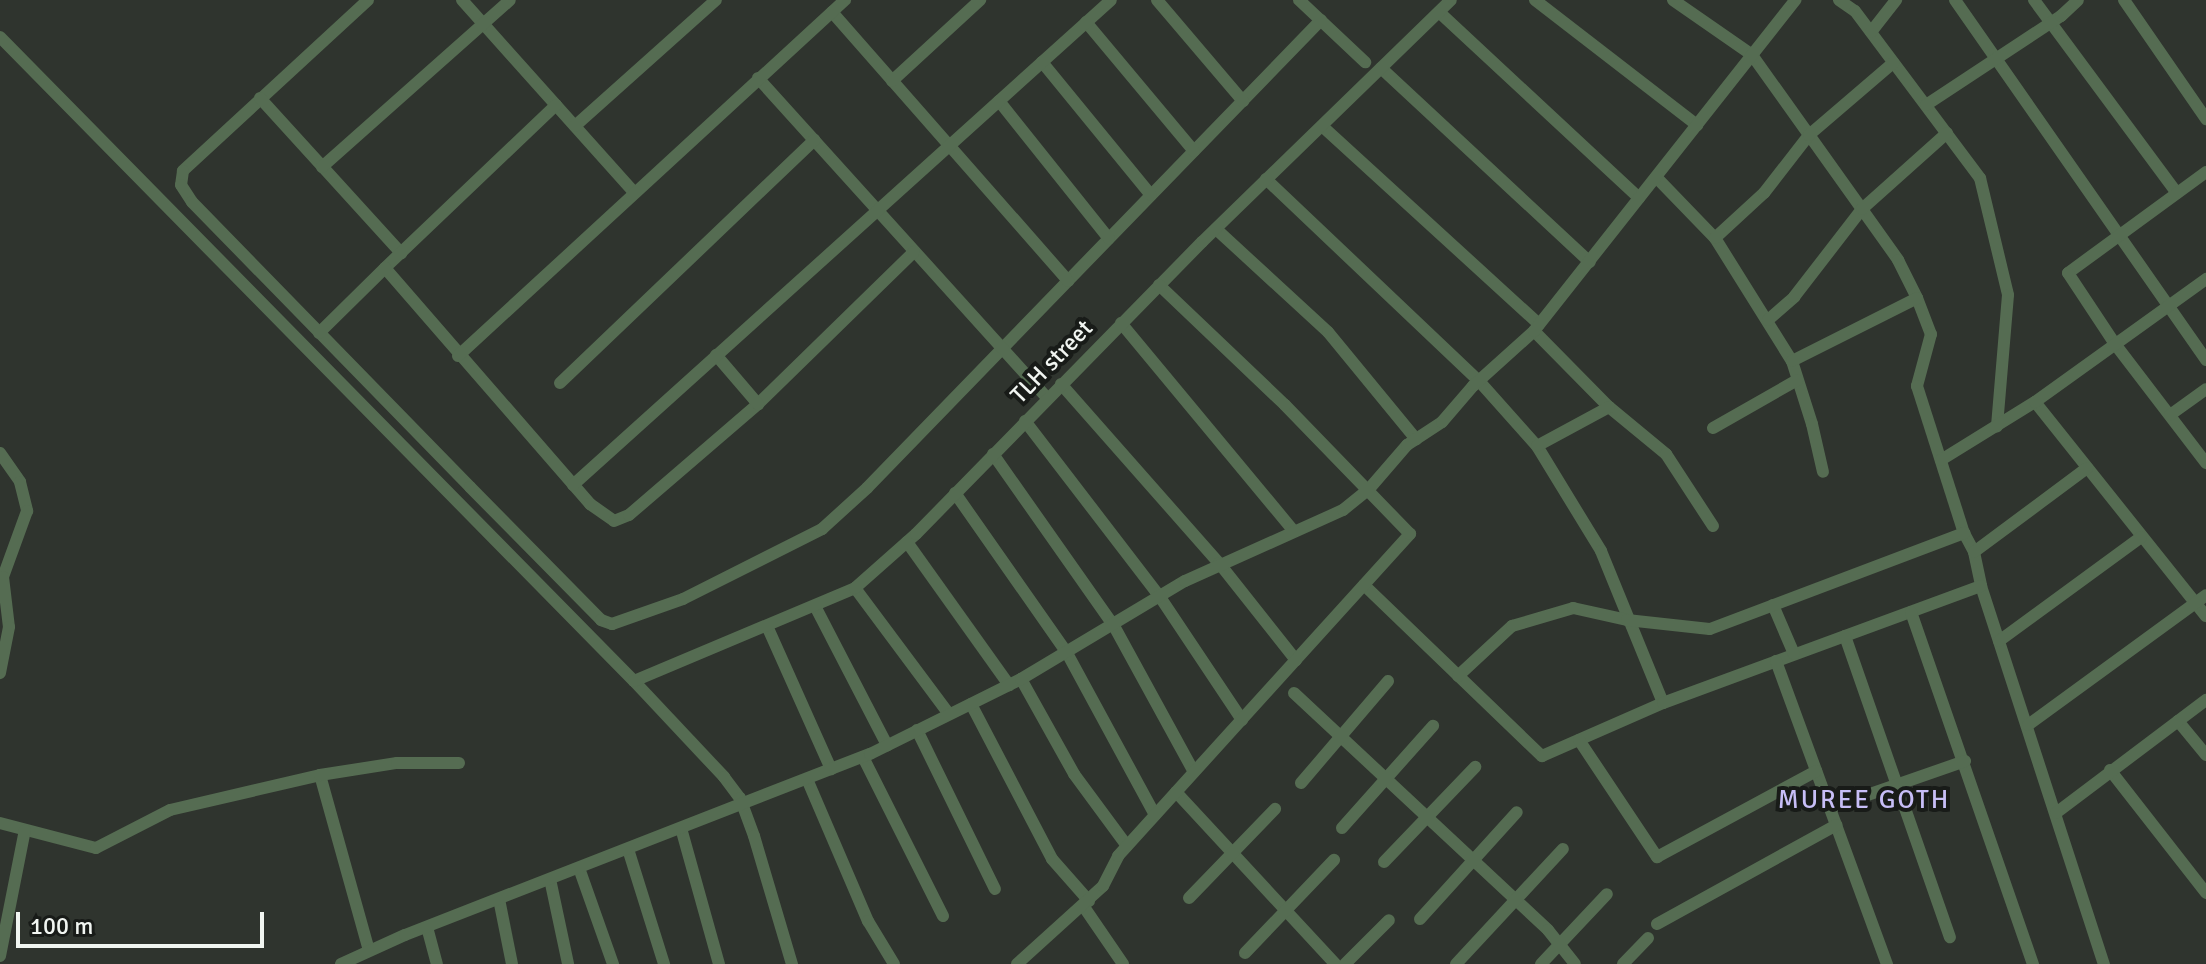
<!DOCTYPE html>
<html>
<head>
<meta charset="utf-8">
<style>
  body { margin:0 }
  #map { position:relative; width:2206px; height:964px; overflow:hidden; background:#2f342e; font-family:Signika,sans-serif }
  div>[style] { position:absolute }
  [style*='--x'] { left:calc(var(--x)*1px); top:calc(var(--y)*1px); width:calc(var(--w)*1px); rotate:calc(var(--a)*1deg) }
  .street>* { height:12px; margin:-6px; padding:0 6px; transform-origin:6px; border-radius:6px; background:#556c52 }
  span { translate:-50% -50%; white-space:nowrap; text-align:center; line-height:1.15; -webkit-text-stroke:8px #181b18; paint-order:stroke }
  .street-label { font-size:24px; color:#f1f5f1 }
  .neighbourhood-label { font-size:26px; color:#c7bef7; letter-spacing:2px }
  .scale { position:absolute; left:16px; top:912px; width:248px; height:36px; box-sizing:border-box; border:4px solid #f1f5f1; border-top:0; padding-left:10px; font-size:24px; line-height:28px; white-space:nowrap; color:#f1f5f1; -webkit-text-stroke:6px #181b18; paint-order:stroke }
</style>
</head>
<body>
<div id="map">
  <div class="street">
    <div style="--x:368;--y:0;--w:252;--a:137.3"></div>
    <div style="--x:183;--y:171;--w:14;--a:98"></div>
    <div style="--x:181;--y:185;--w:20;--a:57"></div>
    <div style="--x:192;--y:202;--w:398;--a:45.7"></div>
    <div style="--x:470;--y:487;--w:187;--a:45.4"></div>
    <div style="--x:601;--y:620;--w:12;--a:20"></div>
    <div style="--x:612;--y:624;--w:75;--a:-19.4"></div>
    <div style="--x:683;--y:599;--w:156;--a:-26.7"></div>
    <div style="--x:822;--y:529;--w:61;--a:-42.3"></div>
    <div style="--x:867;--y:488;--w:652;--a:-45.87"></div>
    <div style="--x:462;--y:0;--w:256;--a:48.2"></div>
    <div style="--x:1157;--y:0;--w:133;--a:49.6"></div>
    <div style="--x:1299;--y:0;--w:91;--a:43.2"></div>
    <div style="--x:1535;--y:0;--w:205;--a:37.7"></div>
    <div style="--x:1673;--y:0;--w:96;--a:34.8"></div>
    <div style="--x:1752;--y:55;--w:252;--a:54.5"></div>
    <div style="--x:1898;--y:260;--w:42;--a:63.4"></div>
    <div style="--x:1917;--y:298;--w:39;--a:69"></div>
    <div style="--x:1931;--y:334;--w:54;--a:105.1"></div>
    <div style="--x:1917;--y:386;--w:154;--a:72.3"></div>
    <div style="--x:1964;--y:533;--w:21;--a:62"></div>
    <div style="--x:1974;--y:552;--w:35;--a:78"></div>
    <div style="--x:1981;--y:586;--w:398;--a:72"></div>
    <div style="--x:1839;--y:0;--w:19;--a:35"></div>
    <div style="--x:1855;--y:11;--w:209;--a:53.2"></div>
    <div style="--x:1980;--y:178;--w:120;--a:76.5"></div>
    <div style="--x:2008;--y:295;--w:132;--a:94.8"></div>
    <div style="--x:1955;--y:0;--w:439;--a:55.1"></div>
    <div style="--x:2034;--y:0;--w:240;--a:53.5"></div>
    <div style="--x:2124;--y:0;--w:145;--a:55.4"></div>
    <div style="--x:832;--y:12;--w:358;--a:48.7"></div>
    <div style="--x:1439;--y:12;--w:273;--a:42.9"></div>
    <div style="--x:1086;--y:22;--w:168;--a:50.1"></div>
    <div style="--x:1871;--y:32;--w:41;--a:-52"></div>
    <div style="--x:0;--y:37;--w:904;--a:45.45"></div>
    <div style="--x:634;--y:681;--w:132;--a:46.8"></div>
    <div style="--x:724;--y:777;--w:26;--a:53"></div>
    <div style="--x:740;--y:798;--w:40;--a:69.8"></div>
    <div style="--x:754;--y:836;--w:134;--a:73.5"></div>
    <div style="--x:1042;--y:62;--w:172;--a:50.7"></div>
    <div style="--x:1381;--y:68;--w:285;--a:42.9"></div>
    <div style="--x:758;--y:78;--w:431;--a:47.9"></div>
    <div style="--x:892;--y:81;--w:120;--a:-42.6"></div>
    <div style="--x:260;--y:98;--w:210;--a:47.7"></div>
    <div style="--x:999;--y:101;--w:176;--a:51.4"></div>
    <div style="--x:556;--y:105;--w:236;--a:136.4"></div>
    <div style="--x:385;--y:268;--w:313;--a:49"></div>
    <div style="--x:590;--y:504;--w:29;--a:35"></div>
    <div style="--x:614;--y:521;--w:16;--a:-22"></div>
    <div style="--x:629;--y:515;--w:170;--a:-40.7"></div>
    <div style="--x:758;--y:404;--w:218;--a:-44.3"></div>
    <div style="--x:1926;--y:105;--w:162;--a:-33.4"></div>
    <div style="--x:2061;--y:16;--w:23;--a:-43"></div>
    <div style="--x:575;--y:126;--w:189;--a:-41.8"></div>
    <div style="--x:1322;--y:126;--w:294;--a:42.4"></div>
    <div style="--x:322;--y:167;--w:251;--a:-41.6"></div>
    <div style="--x:2206;--y:172;--w:171;--a:143.8"></div>
    <div style="--x:2068;--y:273;--w:85;--a:56.5"></div>
    <div style="--x:2115;--y:344;--w:150;--a:52.6"></div>
    <div style="--x:1656;--y:177;--w:85;--a:46"></div>
    <div style="--x:1715;--y:238;--w:145;--a:58"></div>
    <div style="--x:1792;--y:361;--w:66;--a:72.4"></div>
    <div style="--x:1812;--y:424;--w:49;--a:77.1"></div>
    <div style="--x:1266;--y:179;--w:294;--a:43.5"></div>
    <div style="--x:1479;--y:381;--w:87;--a:48.3"></div>
    <div style="--x:1537;--y:446;--w:123;--a:58.6"></div>
    <div style="--x:1601;--y:551;--w:164;--a:67.8"></div>
    <div style="--x:1216;--y:229;--w:152;--a:42.6"></div>
    <div style="--x:1328;--y:332;--w:139;--a:50.6"></div>
    <div style="--x:1715;--y:238;--w:67;--a:-42.6"></div>
    <div style="--x:1764;--y:193;--w:73;--a:-52.2"></div>
    <div style="--x:1809;--y:135;--w:111;--a:-40.6"></div>
    <div style="--x:1768;--y:320;--w:35;--a:-41"></div>
    <div style="--x:1794;--y:297;--w:111;--a:-52.3"></div>
    <div style="--x:1862;--y:209;--w:114;--a:-41.8"></div>
    <div style="--x:1121;--y:323;--w:269;--a:50.3"></div>
    <div style="--x:1534;--y:331;--w:107;--a:45.4"></div>
    <div style="--x:1609;--y:407;--w:74;--a:39.5"></div>
    <div style="--x:1666;--y:454;--w:86;--a:56.9"></div>
    <div style="--x:319;--y:333;--w:93;--a:-44.6"></div>
    <div style="--x:716;--y:355;--w:65;--a:49.4"></div>
    <div style="--x:458;--y:356;--w:526;--a:-42.61"></div>
    <div style="--x:1792;--y:361;--w:140;--a:-26.7"></div>
    <div style="--x:560;--y:383;--w:352;--a:-43.7"></div>
    <div style="--x:1061;--y:384;--w:239;--a:48.6"></div>
    <div style="--x:1219;--y:563;--w:124;--a:51.6"></div>
    <div style="--x:2035;--y:402;--w:274;--a:51.4"></div>
    <div style="--x:2170;--y:415;--w:44;--a:-35.8"></div>
    <div style="--x:1025;--y:421;--w:222;--a:52.5"></div>
    <div style="--x:1160;--y:597;--w:148;--a:56.3"></div>
    <div style="--x:1713;--y:428;--w:97;--a:-29.7"></div>
    <div style="--x:1537;--y:446;--w:82;--a:-28.4"></div>
    <div style="--x:0;--y:453;--w:35;--a:55"></div>
    <div style="--x:20;--y:482;--w:30;--a:76"></div>
    <div style="--x:27;--y:511;--w:70;--a:110"></div>
    <div style="--x:3;--y:577;--w:50;--a:83.2"></div>
    <div style="--x:9;--y:627;--w:47;--a:101.1"></div>
    <div style="--x:993;--y:454;--w:210;--a:54.9"></div>
    <div style="--x:1114;--y:626;--w:166;--a:61.3"></div>
    <div style="--x:1941;--y:460;--w:110;--a:-31.7"></div>
    <div style="--x:2035;--y:402;--w:211;--a:-35.7"></div>
    <div style="--x:573;--y:485;--w:724;--a:-42.03"></div>
    <div style="--x:955;--y:493;--w:195;--a:55"></div>
    <div style="--x:1067;--y:653;--w:184;--a:61.5"></div>
    <div style="--x:907;--y:542;--w:176;--a:54.5"></div>
    <div style="--x:1974;--y:552;--w:141;--a:-36.6"></div>
    <div style="--x:1364;--y:585;--w:247;--a:43.9"></div>
    <div style="--x:1542;--y:756;--w:132;--a:-23.7"></div>
    <div style="--x:1663;--y:703;--w:339;--a:-20.2"></div>
    <div style="--x:855;--y:588;--w:157;--a:53.3"></div>
    <div style="--x:1773;--y:605;--w:53;--a:66.8"></div>
    <div style="--x:815;--y:606;--w:157;--a:62.6"></div>
    <div style="--x:1911;--y:612;--w:373;--a:70.9"></div>
    <div style="--x:767;--y:626;--w:157;--a:65.9"></div>
    <div style="--x:1845;--y:636;--w:319;--a:70.8"></div>
    <div style="--x:1999;--y:641;--w:176;--a:-36.2"></div>
    <div style="--x:1776;--y:661;--w:323;--a:69.9"></div>
    <div style="--x:1458;--y:676;--w:74;--a:-42.8"></div>
    <div style="--x:1512;--y:626;--w:64;--a:-16.4"></div>
    <div style="--x:1573;--y:608;--w:55;--a:12.5"></div>
    <div style="--x:1627;--y:620;--w:83;--a:6.2"></div>
    <div style="--x:1710;--y:629;--w:272;--a:-20.7"></div>
    <div style="--x:1021;--y:679;--w:109;--a:60.8"></div>
    <div style="--x:1074;--y:774;--w:89;--a:53.6"></div>
    <div style="--x:634;--y:681;--w:240;--a:-22.8"></div>
    <div style="--x:855;--y:588;--w:81;--a:-41.5"></div>
    <div style="--x:916;--y:534;--w:409;--a:-45.6"></div>
    <div style="--x:1202;--y:242;--w:347;--a:-44.2"></div>
    <div style="--x:1294;--y:693;--w:347;--a:43"></div>
    <div style="--x:1548;--y:930;--w:43;--a:51.5"></div>
    <div style="--x:971;--y:704;--w:175;--a:62.4"></div>
    <div style="--x:1052;--y:859;--w:56;--a:48.6"></div>
    <div style="--x:2178;--y:721;--w:44;--a:50.5"></div>
    <div style="--x:2028;--y:725;--w:220;--a:-36.1"></div>
    <div style="--x:917;--y:730;--w:177;--a:63.9"></div>
    <div style="--x:1579;--y:740;--w:141;--a:56.3"></div>
    <div style="--x:1657;--y:857;--w:181;--a:-28.4"></div>
    <div style="--x:863;--y:757;--w:178;--a:63.3"></div>
    <div style="--x:2110;--y:770;--w:156;--a:52"></div>
    <div style="--x:320;--y:775;--w:182;--a:74.4"></div>
    <div style="--x:807;--y:779;--w:155;--a:66.8"></div>
    <div style="--x:868;--y:921;--w:50;--a:58.8"></div>
    <div style="--x:1301;--y:783;--w:134;--a:-49.5"></div>
    <div style="--x:1176;--y:792;--w:234;--a:47.2"></div>
    <div style="--x:1830;--y:808;--w:143;--a:-19.2"></div>
    <div style="--x:2056;--y:813;--w:188;--a:-37"></div>
    <div style="--x:0;--y:823;--w:99;--a:14.6"></div>
    <div style="--x:96;--y:848;--w:83;--a:-27.2"></div>
    <div style="--x:170;--y:810;--w:154;--a:-13.1"></div>
    <div style="--x:320;--y:775;--w:78;--a:-8.9"></div>
    <div style="--x:397;--y:763;--w:62;--a:0"></div>
    <div style="--x:681;--y:828;--w:141;--a:74.4"></div>
    <div style="--x:1342;--y:828;--w:137;--a:-48.3"></div>
    <div style="--x:628;--y:849;--w:121;--a:72.6"></div>
    <div style="--x:1384;--y:862;--w:132;--a:-46.2"></div>
    <div style="--x:579;--y:868;--w:102;--a:70.5"></div>
    <div style="--x:550;--y:879;--w:87;--a:78"></div>
    <div style="--x:1189;--y:898;--w:124;--a:-46"></div>
    <div style="--x:499;--y:899;--w:66;--a:78.7"></div>
    <div style="--x:1084;--y:907;--w:69;--a:55.6"></div>
    <div style="--x:1420;--y:919;--w:144;--a:-47.8"></div>
    <div style="--x:1657;--y:924;--w:205;--a:-28.9"></div>
    <div style="--x:427;--y:927;--w:38;--a:75"></div>
    <div style="--x:1245;--y:953;--w:129;--a:-46.3"></div>
    <div style="--x:0;--y:956;--w:128;--a:-78.8"></div>
    <div style="--x:341;--y:964;--w:70;--a:-24.4"></div>
    <div style="--x:405;--y:935;--w:499;--a:-21.3"></div>
    <div style="--x:870;--y:754;--w:169;--a:-26.4"></div>
    <div style="--x:1021;--y:679;--w:191;--a:-30.9"></div>
    <div style="--x:1185;--y:581;--w:173;--a:-24.2"></div>
    <div style="--x:1343;--y:510;--w:33;--a:-39"></div>
    <div style="--x:1369;--y:489;--w:58;--a:-49.2"></div>
    <div style="--x:1407;--y:445;--w:42;--a:-33.3"></div>
    <div style="--x:1442;--y:422;--w:48;--a:-49.3"></div>
    <div style="--x:1473;--y:386;--w:82;--a:-42"></div>
    <div style="--x:1534;--y:331;--w:422;--a:-51.7"></div>
    <div style="--x:1017;--y:964;--w:116;--a:-42.2"></div>
    <div style="--x:1103;--y:886;--w:34;--a:-63"></div>
    <div style="--x:1118;--y:856;--w:435;--a:-47.8"></div>
    <div style="--x:1410;--y:534;--w:180;--a:-134.1"></div>
    <div style="--x:1285;--y:405;--w:174;--a:-136.4"></div>
    <div style="--x:1345;--y:964;--w:62;--a:-45"></div>
    <div style="--x:1456;--y:964;--w:157;--a:-47.1"></div>
    <div style="--x:1541;--y:964;--w:96;--a:-46.7"></div>
    <div style="--x:1623;--y:964;--w:36;--a:-46"></div>
  </div>
  <div class="street-label">
    <span style="left:1052px;top:362px;rotate:-46deg">TLH street</span>
  </div>
  <div class="neighbourhood-label">
    <span style="left:1864px;top:801px">MUREE GOTH</span>
  </div>
  <div class="scale">100 m</div>
</div>
</body>
</html>
